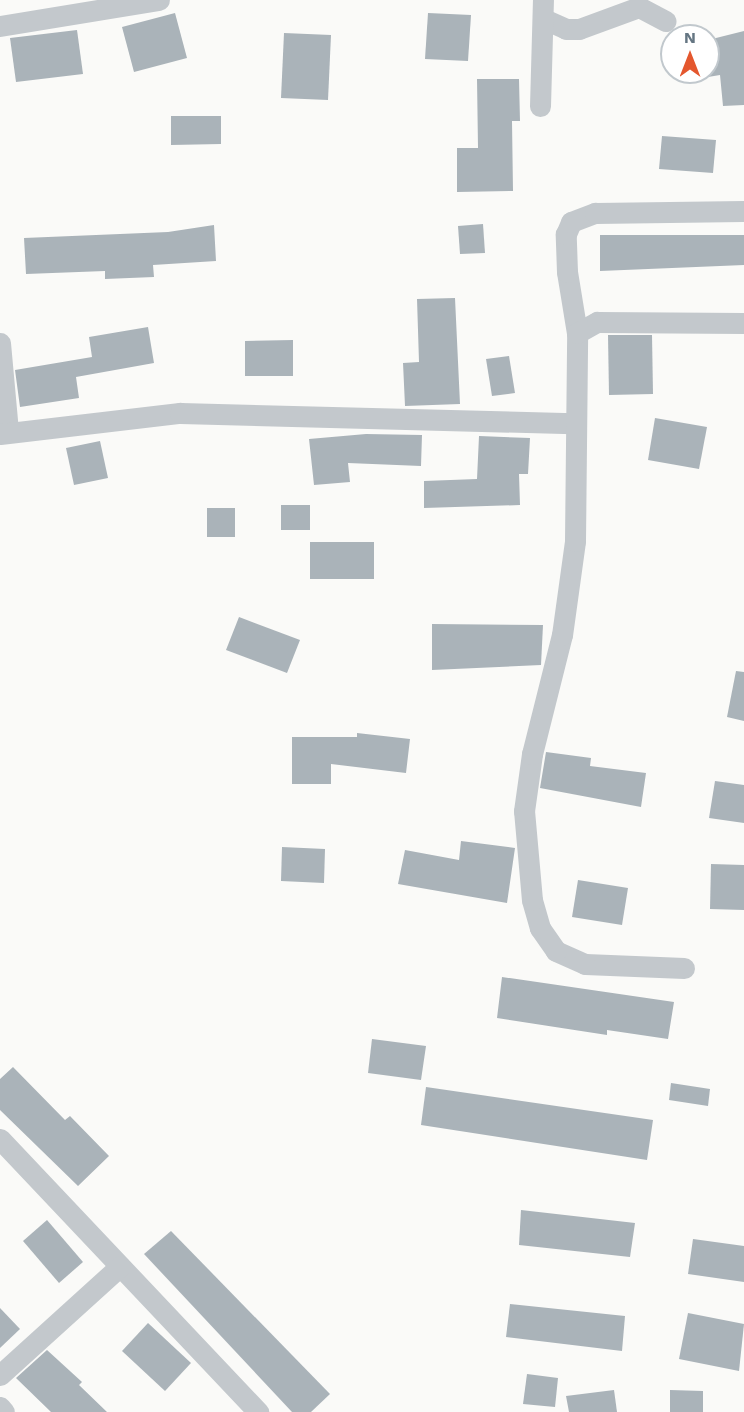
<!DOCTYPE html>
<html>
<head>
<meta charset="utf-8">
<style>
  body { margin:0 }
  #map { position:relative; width:744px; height:1412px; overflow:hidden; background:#fafaf8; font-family:"Work Sans",sans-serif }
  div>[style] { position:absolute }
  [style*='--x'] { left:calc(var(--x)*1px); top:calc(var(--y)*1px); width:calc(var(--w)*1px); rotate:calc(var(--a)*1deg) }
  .building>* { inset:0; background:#aab3b9 }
  .minor>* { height:21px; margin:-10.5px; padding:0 10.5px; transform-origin:10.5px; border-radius:10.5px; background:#c3c8cc }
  span { translate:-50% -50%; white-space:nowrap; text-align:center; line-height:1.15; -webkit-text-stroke:6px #fff; paint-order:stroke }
  .north { position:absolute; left:660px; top:24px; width:60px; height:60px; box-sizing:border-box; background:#fff; border:2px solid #c1c8cd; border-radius:50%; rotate:0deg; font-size:16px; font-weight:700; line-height:24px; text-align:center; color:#657683 }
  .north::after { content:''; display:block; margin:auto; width:21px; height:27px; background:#e4572e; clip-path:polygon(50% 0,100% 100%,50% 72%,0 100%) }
</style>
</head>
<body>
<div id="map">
  <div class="building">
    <div style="clip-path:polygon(175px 13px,187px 58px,134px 72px,122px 27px)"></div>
    <div style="clip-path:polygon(428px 13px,471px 15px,468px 61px,425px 59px)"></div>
    <div style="clip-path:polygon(77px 30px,83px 74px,16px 82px,10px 38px)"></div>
    <div style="clip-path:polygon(744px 31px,744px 105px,723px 106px,720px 75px,708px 77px,708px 40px)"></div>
    <div style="clip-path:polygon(284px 33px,331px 35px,328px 100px,281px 98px)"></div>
    <div style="clip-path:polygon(477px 79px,519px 79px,520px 121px,512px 121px,513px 191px,457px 192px,457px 148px,478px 148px)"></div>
    <div style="clip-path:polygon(171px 116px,221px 116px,221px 144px,171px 145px)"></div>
    <div style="clip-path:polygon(662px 136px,716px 140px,713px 173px,659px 169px)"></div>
    <div style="clip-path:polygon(483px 224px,485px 253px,460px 254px,458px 226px)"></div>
    <div style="clip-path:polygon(214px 225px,216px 261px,153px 265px,154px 277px,105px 279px,105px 271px,26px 274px,24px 238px,168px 232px)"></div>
    <div style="clip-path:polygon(600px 235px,744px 235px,744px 265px,600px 271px)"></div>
    <div style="clip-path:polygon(455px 298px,460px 404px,405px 406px,403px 363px,419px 362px,417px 299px)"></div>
    <div style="clip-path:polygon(148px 327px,154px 363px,76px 377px,79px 398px,20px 407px,15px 370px,92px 357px,89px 337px)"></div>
    <div style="clip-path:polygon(608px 335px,652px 335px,653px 394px,609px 395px)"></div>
    <div style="clip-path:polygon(293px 340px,293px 376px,245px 376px,245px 341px)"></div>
    <div style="clip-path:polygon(509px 356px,515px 393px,492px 396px,486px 359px)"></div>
    <div style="clip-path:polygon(655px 418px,707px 427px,699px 469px,648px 460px)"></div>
    <div style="clip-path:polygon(366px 434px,422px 435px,421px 466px,348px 463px,350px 482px,314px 485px,309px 439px)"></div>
    <div style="clip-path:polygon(479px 436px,530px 438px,528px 474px,519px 474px,520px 505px,424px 508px,424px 481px,477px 479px)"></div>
    <div style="clip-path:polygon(100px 441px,108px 478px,74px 485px,66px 448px)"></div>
    <div style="clip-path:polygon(281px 505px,310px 505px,310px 530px,281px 530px)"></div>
    <div style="clip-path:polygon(207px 508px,235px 508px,235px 537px,207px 537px)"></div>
    <div style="clip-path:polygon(310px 542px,374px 542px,374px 579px,310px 579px)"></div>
    <div style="clip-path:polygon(239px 617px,300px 640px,287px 673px,226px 650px)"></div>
    <div style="clip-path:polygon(432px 624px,543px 625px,541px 665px,432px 670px)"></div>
    <div style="clip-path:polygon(736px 671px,744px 672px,744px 721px,727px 717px)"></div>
    <div style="clip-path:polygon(357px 733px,410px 739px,406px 773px,331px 764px,331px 784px,292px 784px,292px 737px,357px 737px)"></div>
    <div style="clip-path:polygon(546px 752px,591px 758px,590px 766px,646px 773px,641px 807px,540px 788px)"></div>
    <div style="clip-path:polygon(715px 781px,744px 785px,744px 823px,709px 818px)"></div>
    <div style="clip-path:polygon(461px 841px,515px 848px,507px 903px,398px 884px,405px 850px,459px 860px)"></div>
    <div style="clip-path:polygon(282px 847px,325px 849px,324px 883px,281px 881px)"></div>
    <div style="clip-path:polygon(711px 864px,744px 865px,744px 910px,710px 909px)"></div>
    <div style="clip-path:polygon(578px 880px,628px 888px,622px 925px,572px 917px)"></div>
    <div style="clip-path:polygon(502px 977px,674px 1002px,668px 1039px,607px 1030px,607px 1035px,497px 1018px)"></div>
    <div style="clip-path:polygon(372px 1039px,426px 1046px,421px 1080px,368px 1073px)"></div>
    <div style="clip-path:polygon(13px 1067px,65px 1120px,70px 1116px,109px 1156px,78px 1186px,0 1110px,0 1079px)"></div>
    <div style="clip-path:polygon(671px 1083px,710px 1089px,708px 1106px,669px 1100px)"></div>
    <div style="clip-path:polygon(426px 1087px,653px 1120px,647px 1160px,421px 1125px)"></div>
    <div style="clip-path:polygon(521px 1210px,635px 1223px,630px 1257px,519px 1245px)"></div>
    <div style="clip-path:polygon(47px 1220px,83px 1262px,59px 1283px,23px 1241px)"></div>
    <div style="clip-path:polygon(171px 1231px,330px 1394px,311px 1412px,292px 1412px,144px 1254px)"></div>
    <div style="clip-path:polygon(693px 1239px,744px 1246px,744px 1282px,688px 1274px)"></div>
    <div style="clip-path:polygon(510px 1304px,625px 1316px,622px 1351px,506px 1337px)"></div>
    <div style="clip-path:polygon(0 1308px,20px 1329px,0 1348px)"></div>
    <div style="clip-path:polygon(688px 1313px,744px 1324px,739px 1371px,679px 1359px)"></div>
    <div style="clip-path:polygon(148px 1323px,191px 1363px,165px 1391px,122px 1351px)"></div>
    <div style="clip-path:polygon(47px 1350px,82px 1382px,79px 1385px,107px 1412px,51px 1412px,16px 1378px)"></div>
    <div style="clip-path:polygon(527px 1374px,558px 1378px,555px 1407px,523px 1404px)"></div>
    <div style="clip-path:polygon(614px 1390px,617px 1412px,569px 1412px,566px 1396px)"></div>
    <div style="clip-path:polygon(670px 1390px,703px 1391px,703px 1412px,670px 1412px)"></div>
  </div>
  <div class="minor">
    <div style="--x:544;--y:19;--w:24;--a:24"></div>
    <div style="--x:566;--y:29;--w:13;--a:0"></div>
    <div style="--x:579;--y:29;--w:64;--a:-20.1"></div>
    <div style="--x:639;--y:7;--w:30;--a:28"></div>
    <div style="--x:0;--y:26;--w:161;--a:-9.3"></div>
    <div style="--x:540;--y:106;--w:106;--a:-88.4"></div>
    <div style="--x:577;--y:333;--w:62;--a:-99.3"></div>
    <div style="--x:567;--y:272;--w:38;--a:-92"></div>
    <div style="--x:566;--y:234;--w:13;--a:-67"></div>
    <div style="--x:571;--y:222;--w:26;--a:-21"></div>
    <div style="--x:595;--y:213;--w:149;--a:-0.8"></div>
    <div style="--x:0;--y:343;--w:88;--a:84.8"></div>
    <div style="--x:0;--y:434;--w:181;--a:-6.7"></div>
    <div style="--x:180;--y:413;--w:393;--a:1.5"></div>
    <div style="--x:684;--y:968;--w:99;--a:-177.7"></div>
    <div style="--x:585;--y:964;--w:32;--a:-156"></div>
    <div style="--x:556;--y:951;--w:28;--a:-125"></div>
    <div style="--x:540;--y:928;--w:29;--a:-106"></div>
    <div style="--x:532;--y:900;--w:89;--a:-95.1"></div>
    <div style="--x:524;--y:811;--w:58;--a:-82"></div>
    <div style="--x:532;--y:754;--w:123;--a:-75.9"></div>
    <div style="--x:562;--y:635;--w:95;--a:-82.1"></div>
    <div style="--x:575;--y:541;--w:208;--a:-89.4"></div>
    <div style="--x:577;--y:333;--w:23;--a:-29"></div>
    <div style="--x:597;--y:322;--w:147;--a:0.4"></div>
    <div style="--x:0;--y:1139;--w:376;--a:46.6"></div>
    <div style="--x:0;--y:1375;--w:162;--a:-42.2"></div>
    <div style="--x:0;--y:1407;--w:6;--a:51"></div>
  </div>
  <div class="north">N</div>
</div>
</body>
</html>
